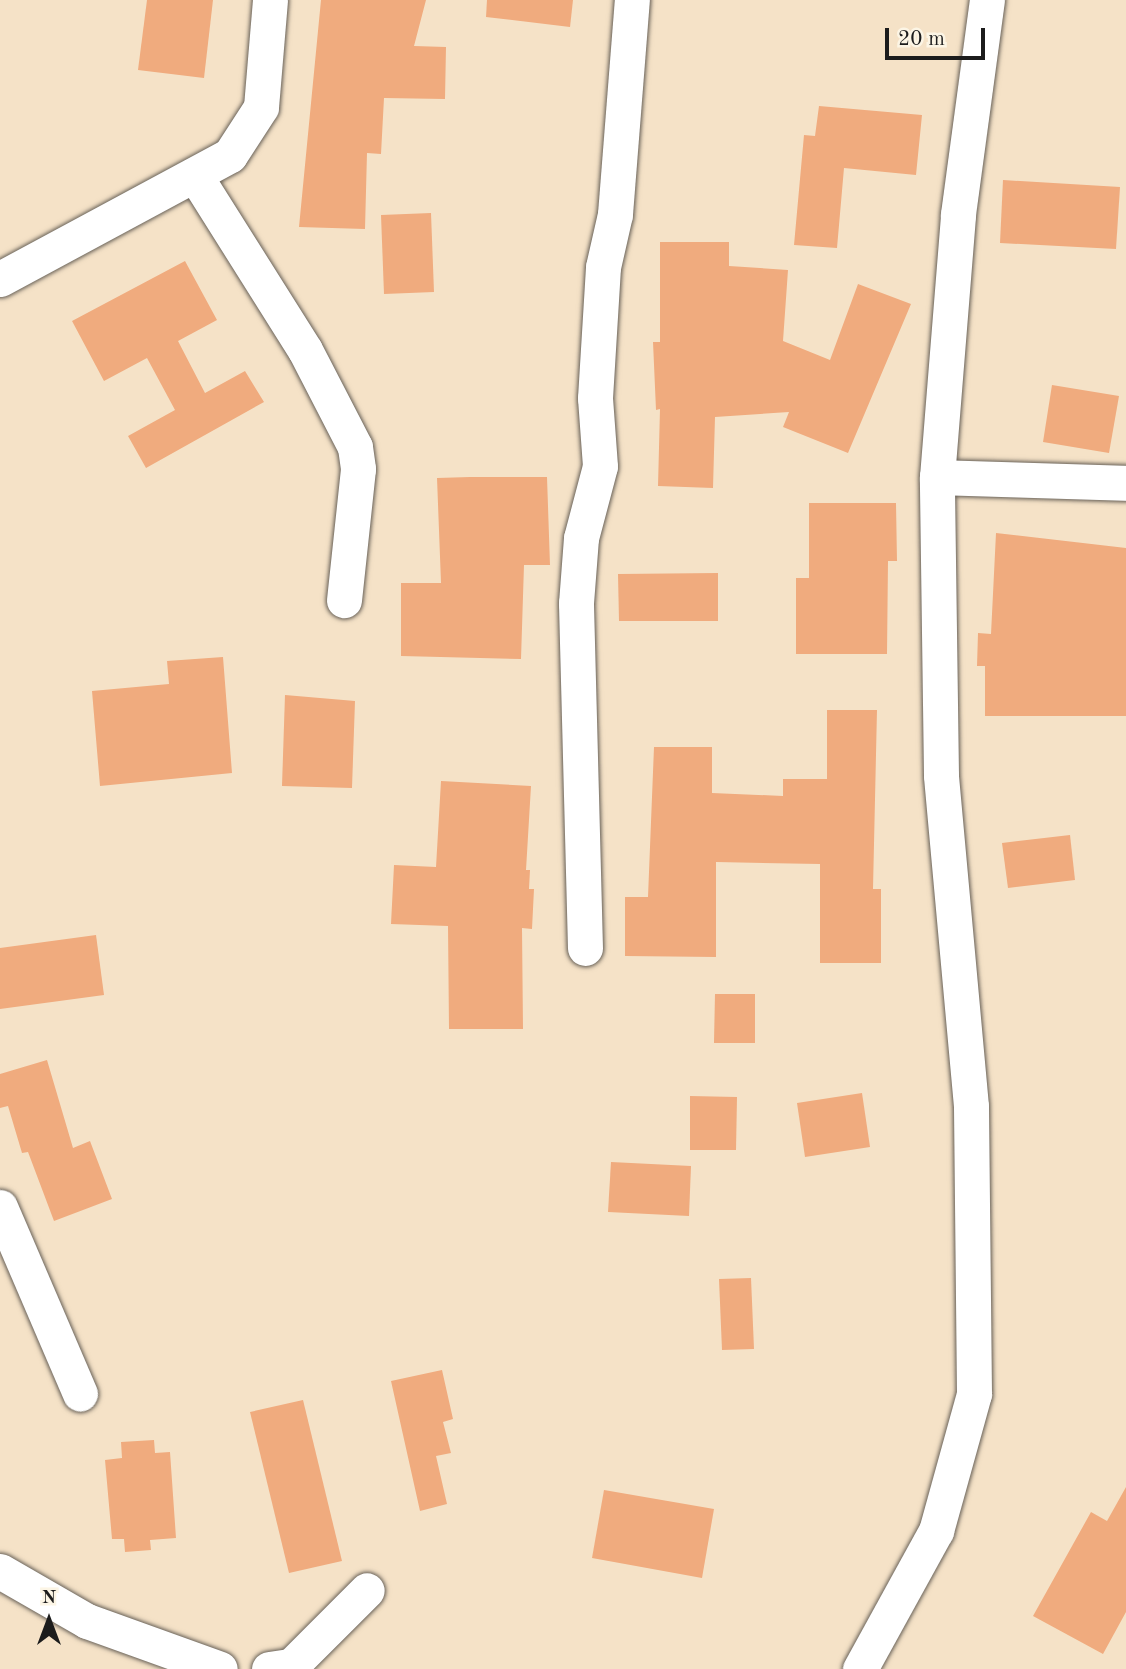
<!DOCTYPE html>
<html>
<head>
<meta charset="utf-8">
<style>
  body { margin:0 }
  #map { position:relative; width:1126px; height:1669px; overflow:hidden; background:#f5e2c7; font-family:"Old Standard TT",serif }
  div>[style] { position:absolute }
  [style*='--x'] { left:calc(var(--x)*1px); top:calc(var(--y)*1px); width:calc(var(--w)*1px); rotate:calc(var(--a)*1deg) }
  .building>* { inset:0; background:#f0ab7e }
  .roads { filter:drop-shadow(0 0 2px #686158) drop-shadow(0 0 2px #686158) }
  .minor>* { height:35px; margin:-17.5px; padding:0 17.5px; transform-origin:17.5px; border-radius:17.5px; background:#fff }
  span { translate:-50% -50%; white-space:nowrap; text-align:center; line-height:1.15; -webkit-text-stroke:5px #fcf5e5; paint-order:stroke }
  .north { position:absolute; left:14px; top:1585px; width:70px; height:70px; -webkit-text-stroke:5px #fcf5e5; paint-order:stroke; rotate:0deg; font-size:19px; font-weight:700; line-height:28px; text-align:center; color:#1c1c1c }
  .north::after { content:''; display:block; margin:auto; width:24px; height:32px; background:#1c1c1c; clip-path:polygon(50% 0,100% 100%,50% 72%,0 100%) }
  .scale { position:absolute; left:885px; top:28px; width:100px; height:32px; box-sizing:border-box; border:4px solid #1c1c1c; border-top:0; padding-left:9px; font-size:21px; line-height:24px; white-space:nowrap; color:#1c1c1c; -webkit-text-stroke:5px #fcf5e5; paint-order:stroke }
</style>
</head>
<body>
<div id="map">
  <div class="building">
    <div style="clip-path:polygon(147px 0,213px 0,204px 78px,138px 70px)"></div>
    <div style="clip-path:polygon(321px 0,426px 0,414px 46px,446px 47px,445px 99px,384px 98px,381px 154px,367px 153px,365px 229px,299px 227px)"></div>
    <div style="clip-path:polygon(487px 0,573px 0,570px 27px,486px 17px)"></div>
    <div style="clip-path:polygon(819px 106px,922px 115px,916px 175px,844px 168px,837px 248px,794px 245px,804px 135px,815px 136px)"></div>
    <div style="clip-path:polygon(1003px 180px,1120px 187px,1116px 249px,1000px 243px)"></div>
    <div style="clip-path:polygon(431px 213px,434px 292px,384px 294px,381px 215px)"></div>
    <div style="clip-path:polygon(660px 242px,729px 242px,729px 266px,788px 270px,783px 341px,830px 360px,858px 284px,911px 304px,848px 453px,783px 427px,789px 412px,715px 417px,713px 488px,658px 486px,660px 409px,656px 410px,653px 342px,660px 342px)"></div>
    <div style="clip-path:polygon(185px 261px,217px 320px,178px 341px,205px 393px,245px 371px,264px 402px,146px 468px,128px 436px,175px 410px,147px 358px,104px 381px,72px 321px)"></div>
    <div style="clip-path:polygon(1052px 385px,1119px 396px,1109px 453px,1043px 442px)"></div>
    <div style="clip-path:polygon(470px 477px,547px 477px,550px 565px,524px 565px,521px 659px,401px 656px,401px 583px,441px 583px,437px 478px)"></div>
    <div style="clip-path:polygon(809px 503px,896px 503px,897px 561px,888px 561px,887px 654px,796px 654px,796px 578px,809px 578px)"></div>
    <div style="clip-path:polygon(996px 533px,1126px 548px,1126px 716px,985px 716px,985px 666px,977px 666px,978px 633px,991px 634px)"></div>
    <div style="clip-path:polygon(718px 573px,718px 621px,619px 621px,618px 574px)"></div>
    <div style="clip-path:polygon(223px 657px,232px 773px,100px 786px,92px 691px,169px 684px,167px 661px)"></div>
    <div style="clip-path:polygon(285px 695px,355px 701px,352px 788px,282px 786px)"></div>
    <div style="clip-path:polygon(827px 710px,877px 710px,873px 889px,881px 889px,881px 963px,820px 963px,820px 864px,716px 862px,716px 957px,625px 956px,625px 897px,648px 897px,654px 747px,712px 747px,712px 793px,783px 796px,783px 779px,827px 779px)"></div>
    <div style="clip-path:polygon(441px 781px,531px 786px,526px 870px,530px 870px,529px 889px,534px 889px,532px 929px,522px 928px,523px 1029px,449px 1029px,448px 926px,391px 924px,394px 865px,436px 867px)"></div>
    <div style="clip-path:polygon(1070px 835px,1075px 880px,1008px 888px,1002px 843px)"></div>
    <div style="clip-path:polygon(96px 935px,104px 995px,0 1009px,0 948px)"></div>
    <div style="clip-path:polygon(715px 994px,755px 994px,755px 1043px,714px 1043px)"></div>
    <div style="clip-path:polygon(47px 1060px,73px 1148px,90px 1141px,112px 1199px,54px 1221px,28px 1152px,22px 1153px,8px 1106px,0 1108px,0 1074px)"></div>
    <div style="clip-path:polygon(862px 1093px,870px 1147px,805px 1157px,797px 1103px)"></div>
    <div style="clip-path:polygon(690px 1096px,737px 1097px,736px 1150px,690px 1150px)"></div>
    <div style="clip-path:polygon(611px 1162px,691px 1166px,689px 1216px,608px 1212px)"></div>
    <div style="clip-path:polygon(751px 1278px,754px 1349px,722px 1350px,719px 1279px)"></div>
    <div style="clip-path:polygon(442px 1370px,453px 1419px,443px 1422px,451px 1453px,436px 1456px,447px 1504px,420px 1511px,391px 1381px)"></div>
    <div style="clip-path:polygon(303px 1400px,342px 1561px,289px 1573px,250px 1412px)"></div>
    <div style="clip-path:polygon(154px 1440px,155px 1453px,170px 1452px,176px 1538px,150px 1540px,151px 1550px,125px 1552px,124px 1539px,112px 1539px,105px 1460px,122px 1458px,121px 1442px)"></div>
    <div style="clip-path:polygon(1126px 1487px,1126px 1612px,1103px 1654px,1033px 1616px,1091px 1512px,1107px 1521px)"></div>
    <div style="clip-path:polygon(604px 1490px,714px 1509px,702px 1578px,592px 1558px)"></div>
  </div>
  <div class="roads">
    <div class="minor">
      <div style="--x:196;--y:177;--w:204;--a:57.8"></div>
      <div style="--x:305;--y:350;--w:109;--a:62.7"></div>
      <div style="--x:355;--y:447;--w:22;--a:82"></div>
      <div style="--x:358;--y:469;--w:132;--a:96.1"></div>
      <div style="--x:0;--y:279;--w:261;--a:-28.3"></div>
      <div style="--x:230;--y:155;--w:57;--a:-57.1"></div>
      <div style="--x:261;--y:107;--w:107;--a:-85.2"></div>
      <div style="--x:937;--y:477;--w:189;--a:1.8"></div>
      <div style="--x:585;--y:948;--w:345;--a:-91.5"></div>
      <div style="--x:576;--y:603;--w:65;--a:-85.6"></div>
      <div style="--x:581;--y:538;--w:74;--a:-75.2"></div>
      <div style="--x:600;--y:466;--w:68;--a:-94.2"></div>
      <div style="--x:595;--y:398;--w:131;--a:-86.5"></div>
      <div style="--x:603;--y:267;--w:54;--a:-77.2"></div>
      <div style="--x:615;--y:214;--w:215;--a:-85.5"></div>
      <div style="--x:0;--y:1207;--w:203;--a:66.8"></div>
      <div style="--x:0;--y:1571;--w:100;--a:29.9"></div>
      <div style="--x:87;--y:1621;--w:141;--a:19.8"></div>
      <div style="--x:269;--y:1669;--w:22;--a:-8"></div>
      <div style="--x:291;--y:1666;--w:107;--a:-45"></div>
      <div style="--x:860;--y:1669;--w:158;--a:-61.2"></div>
      <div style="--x:936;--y:1531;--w:142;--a:-74.5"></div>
      <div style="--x:974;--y:1394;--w:288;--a:-90.6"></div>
      <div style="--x:971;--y:1106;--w:332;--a:-95.2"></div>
      <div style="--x:941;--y:775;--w:298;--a:-90.8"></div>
      <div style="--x:937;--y:477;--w:264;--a:-85.4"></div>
      <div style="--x:958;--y:214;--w:216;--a:-82.3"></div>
    </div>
  </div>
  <div class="north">N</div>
  <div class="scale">20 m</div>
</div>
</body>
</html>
